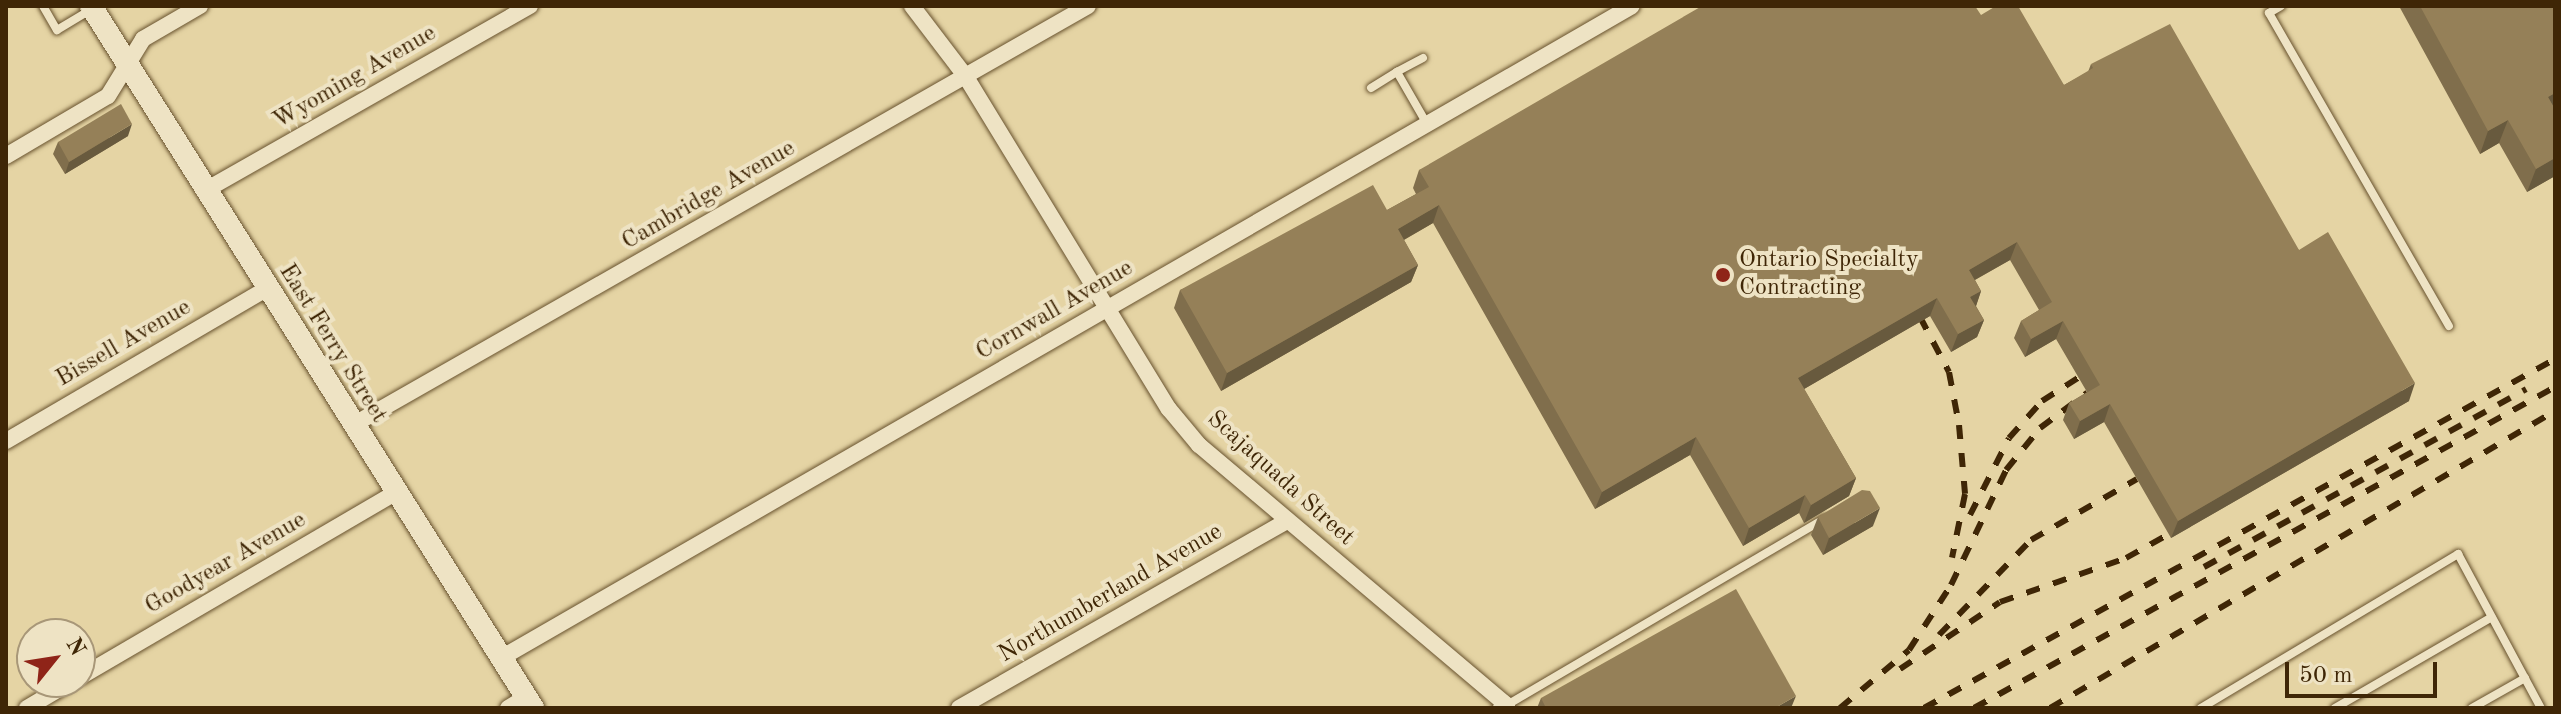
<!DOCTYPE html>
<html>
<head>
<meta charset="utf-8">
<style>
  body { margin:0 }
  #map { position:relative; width:2561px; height:714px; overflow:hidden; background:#e5d4a4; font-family:"Old Standard TT",serif }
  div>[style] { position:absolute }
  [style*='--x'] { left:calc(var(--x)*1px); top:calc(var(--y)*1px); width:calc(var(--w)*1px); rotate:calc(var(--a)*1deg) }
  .roads { filter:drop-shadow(0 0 2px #68522e) drop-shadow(0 0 2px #68522e) }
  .service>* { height:8px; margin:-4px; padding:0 4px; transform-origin:4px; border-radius:4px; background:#eee3c4 }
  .minor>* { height:16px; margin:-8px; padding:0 8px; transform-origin:8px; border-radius:8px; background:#eee3c4 }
  .tertiary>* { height:22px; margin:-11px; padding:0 11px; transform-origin:11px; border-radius:11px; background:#eee3c4 }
  .rail>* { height:6px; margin-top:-3px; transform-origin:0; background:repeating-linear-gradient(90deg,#3f2606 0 14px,transparent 0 28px) }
  .wall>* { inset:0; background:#806e4c }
  .shaded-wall>* { inset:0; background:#685a3e }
  .building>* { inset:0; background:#958058 }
  .dots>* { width:22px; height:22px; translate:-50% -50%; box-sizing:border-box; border:4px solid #eee3c4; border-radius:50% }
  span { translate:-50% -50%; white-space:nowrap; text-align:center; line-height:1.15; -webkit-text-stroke:8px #eee3c4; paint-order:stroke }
  .street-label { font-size:24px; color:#3f2606 }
  .poi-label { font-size:24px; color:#3f2606 }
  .left { translate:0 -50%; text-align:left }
  .frame { position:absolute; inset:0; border:8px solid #3f2606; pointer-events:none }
  .north { position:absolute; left:16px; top:618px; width:80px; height:80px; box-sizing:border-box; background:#eee3c4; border:2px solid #a89778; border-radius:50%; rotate:60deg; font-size:22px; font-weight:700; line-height:32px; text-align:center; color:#3f2606 }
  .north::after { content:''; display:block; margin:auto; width:28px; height:36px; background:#8f2418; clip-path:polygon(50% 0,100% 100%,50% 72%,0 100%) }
  .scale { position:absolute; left:2285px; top:662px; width:152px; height:36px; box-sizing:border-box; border:4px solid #3f2606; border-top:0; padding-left:10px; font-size:24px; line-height:28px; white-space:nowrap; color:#3f2606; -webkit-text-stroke:6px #eee3c4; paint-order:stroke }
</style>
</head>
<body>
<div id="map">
  <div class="roads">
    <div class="service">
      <div style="--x:43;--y:6;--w:28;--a:60"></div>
      <div style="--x:57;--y:30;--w:41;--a:-31"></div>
      <div style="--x:2281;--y:6;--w:14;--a:150"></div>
      <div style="--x:2269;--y:13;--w:361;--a:60.1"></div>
      <div style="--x:1423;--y:58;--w:30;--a:152"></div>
      <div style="--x:1397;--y:72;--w:60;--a:60"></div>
      <div style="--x:1371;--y:88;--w:31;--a:-32"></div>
      <div style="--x:1507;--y:705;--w:368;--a:-30.4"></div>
      <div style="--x:2201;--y:708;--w:300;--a:-30.9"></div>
      <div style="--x:2458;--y:554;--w:175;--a:61.7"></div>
      <div style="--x:2335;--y:708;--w:181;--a:-30.1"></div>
      <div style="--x:2472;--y:708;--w:61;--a:-29.5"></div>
    </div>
    <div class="minor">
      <div style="--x:912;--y:6;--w:89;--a:52.7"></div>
      <div style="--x:966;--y:77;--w:389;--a:58.6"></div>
      <div style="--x:1169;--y:409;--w:47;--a:50.2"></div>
      <div style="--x:1199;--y:445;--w:403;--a:40.2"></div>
      <div style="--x:1507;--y:705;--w:7;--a:153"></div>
      <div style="--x:6;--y:156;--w:118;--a:-30.5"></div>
      <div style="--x:108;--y:96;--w:67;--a:-58.4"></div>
      <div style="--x:143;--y:39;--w:66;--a:-30.1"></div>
      <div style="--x:204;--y:191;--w:375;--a:-29.6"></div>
      <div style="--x:353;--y:425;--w:846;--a:-29.69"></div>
      <div style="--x:6;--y:441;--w:301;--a:-30.3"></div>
      <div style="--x:501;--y:658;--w:1305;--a:-29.96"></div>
      <div style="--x:80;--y:677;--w:366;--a:-30.3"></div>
      <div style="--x:27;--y:708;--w:51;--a:-30.6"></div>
      <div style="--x:508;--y:708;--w:21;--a:-31"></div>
      <div style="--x:959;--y:708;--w:378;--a:-29.7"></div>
    </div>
    <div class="tertiary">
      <div style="--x:91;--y:6;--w:830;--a:57.8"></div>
    </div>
  </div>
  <div class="rail">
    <div style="--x:1920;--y:317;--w:62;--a:62.2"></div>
    <div style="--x:1949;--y:372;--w:54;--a:79.3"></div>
    <div style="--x:1959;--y:425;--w:69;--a:85"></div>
    <div style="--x:1965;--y:494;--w:65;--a:101.5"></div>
    <div style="--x:1970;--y:515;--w:86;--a:-63.1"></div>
    <div style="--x:2009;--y:438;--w:50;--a:-48.3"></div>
    <div style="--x:2042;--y:401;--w:43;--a:-32.6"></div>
    <div style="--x:2204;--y:567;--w:368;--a:-28.9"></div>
    <div style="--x:1939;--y:635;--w:132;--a:-45.9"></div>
    <div style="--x:2031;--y:540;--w:122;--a:-29.9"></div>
    <div style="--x:1900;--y:669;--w:120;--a:-33.8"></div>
    <div style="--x:2000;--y:602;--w:133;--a:-19.2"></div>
    <div style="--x:2126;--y:558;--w:49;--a:-29.2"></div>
    <div style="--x:1840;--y:708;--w:90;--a:-40"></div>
    <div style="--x:1909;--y:650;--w:77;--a:-57.1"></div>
    <div style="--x:1951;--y:585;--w:127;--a:-64.4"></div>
    <div style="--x:2006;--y:470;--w:54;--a:-51"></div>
    <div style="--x:2040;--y:428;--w:59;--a:-36.7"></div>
    <div style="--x:1924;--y:708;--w:721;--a:-28.95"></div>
    <div style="--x:1974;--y:708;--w:664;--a:-28.92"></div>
    <div style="--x:2050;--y:708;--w:586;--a:-30.46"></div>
  </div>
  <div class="wall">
    <div style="clip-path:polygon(2399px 6px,2555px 6px,2555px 176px,2527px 192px,2499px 143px,2480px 154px)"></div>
    <div style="clip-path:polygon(1981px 15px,2064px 85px,2088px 72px,2091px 64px,2299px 250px,2409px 401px,2171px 538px,2104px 422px,2074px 439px,2063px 420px,2069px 403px,2087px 392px,2056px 339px,2025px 357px,2014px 338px,2021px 321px,2039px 310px,2010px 260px,1975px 280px,1981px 291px,1976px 306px,1984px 320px,1977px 337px,1951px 352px,1930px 316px,1804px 389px,1856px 478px,1849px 496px,1804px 523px,1799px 513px,1743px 546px,1690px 455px,1595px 509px,1433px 223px,1404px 240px,1418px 265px,1411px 282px,1221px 391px,1174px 308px,1180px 290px,1387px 210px,1416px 194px,1413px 188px,1419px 170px)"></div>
    <div style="clip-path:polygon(128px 136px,65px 174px,53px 154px,58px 142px)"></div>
    <div style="clip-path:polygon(1818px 517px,1873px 526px,1823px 555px,1811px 535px)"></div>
    <div style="clip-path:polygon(1541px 698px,1791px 708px,1537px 708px)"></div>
  </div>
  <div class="shaded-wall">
    <div style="clip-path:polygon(2555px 93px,2555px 111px,2548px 97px)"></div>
    <div style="clip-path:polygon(2508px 120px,2499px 143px,2480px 154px,2488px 131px)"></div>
    <div style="clip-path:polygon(132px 124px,128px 136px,65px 174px,69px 162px)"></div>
    <div style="clip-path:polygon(2555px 158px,2555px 176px,2527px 192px,2536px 169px)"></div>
    <div style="clip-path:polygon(1439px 205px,1433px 223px,1391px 247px,1398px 229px)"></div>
    <div style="clip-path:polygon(2017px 242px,2010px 260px,1962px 287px,1969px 270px)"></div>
    <div style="clip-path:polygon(1418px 265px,1411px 282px,1221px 391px,1227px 373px)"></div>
    <div style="clip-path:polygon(1981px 291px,1975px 309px,1970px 297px)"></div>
    <div style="clip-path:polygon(1937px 298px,1930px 316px,1792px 396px,1798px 378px)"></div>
    <div style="clip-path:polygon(1984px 320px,1977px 337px,1951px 352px,1958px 334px)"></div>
    <div style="clip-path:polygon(2063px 321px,2056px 339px,2025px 357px,2031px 339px)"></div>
    <div style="clip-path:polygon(2415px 383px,2409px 401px,2171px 538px,2178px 521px)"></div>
    <div style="clip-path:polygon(2110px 404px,2104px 422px,2074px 439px,2080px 421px)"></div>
    <div style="clip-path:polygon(1696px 437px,1690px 455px,1595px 509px,1602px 492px)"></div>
    <div style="clip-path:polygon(1856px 478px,1849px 496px,1804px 523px,1811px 505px)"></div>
    <div style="clip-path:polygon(1805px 495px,1799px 513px,1743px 546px,1749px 528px)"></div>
    <div style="clip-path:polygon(1880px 508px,1873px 526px,1823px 555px,1829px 538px)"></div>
    <div style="clip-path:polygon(1796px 696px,1791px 708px,1775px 708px)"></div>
  </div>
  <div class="building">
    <div style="clip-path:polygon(1702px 6px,1975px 6px,1981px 15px,1996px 6px,2018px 6px,2064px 85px,2093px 68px,2091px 64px,2170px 24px,2299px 250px,2328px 232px,2415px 383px,2178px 521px,2110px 404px,2080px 421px,2069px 403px,2100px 385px,2063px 321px,2031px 339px,2021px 321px,2052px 302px,2017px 242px,1969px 270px,1981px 291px,1970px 297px,1984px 320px,1958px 334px,1937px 298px,1798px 378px,1856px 478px,1811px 505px,1805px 495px,1749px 528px,1696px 437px,1602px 492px,1439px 205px,1398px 229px,1418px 265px,1227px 373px,1180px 290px,1373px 185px,1387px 210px,1429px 187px,1419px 170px)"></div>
    <div style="clip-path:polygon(2420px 6px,2555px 6px,2555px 93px,2548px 97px,2555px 109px,2555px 158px,2536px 169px,2508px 120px,2488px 131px)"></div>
    <div style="clip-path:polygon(121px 104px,132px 124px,69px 162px,58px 142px)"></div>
    <div style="clip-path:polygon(1862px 490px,1870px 491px,1880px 508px,1829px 538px,1818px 517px)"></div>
    <div style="clip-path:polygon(1736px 589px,1796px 696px,1775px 708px,1546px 708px,1541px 698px)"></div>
  </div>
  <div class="dots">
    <div style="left:1723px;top:275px;background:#8f2418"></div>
  </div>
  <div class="street-label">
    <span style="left:355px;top:78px;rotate:-30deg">Wyoming Avenue</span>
    <span style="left:709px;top:196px;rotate:-30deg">Cambridge Avenue</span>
    <span style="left:1055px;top:311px;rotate:-30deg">Cornwall Avenue</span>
    <span style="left:124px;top:344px;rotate:-30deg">Bissell Avenue</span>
    <span style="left:332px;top:344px;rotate:58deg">East Ferry Street</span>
    <span style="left:1280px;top:479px;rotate:42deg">Scajaquada Street</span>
    <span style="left:226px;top:564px;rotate:-30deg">Goodyear Avenue</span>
    <span style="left:1111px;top:594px;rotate:-30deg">Northumberland Avenue</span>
  </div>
  <div class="poi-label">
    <span class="left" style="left:1739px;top:275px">Ontario Specialty<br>Contracting</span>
  </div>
  <div class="frame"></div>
  <div class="north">N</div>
  <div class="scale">50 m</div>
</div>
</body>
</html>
